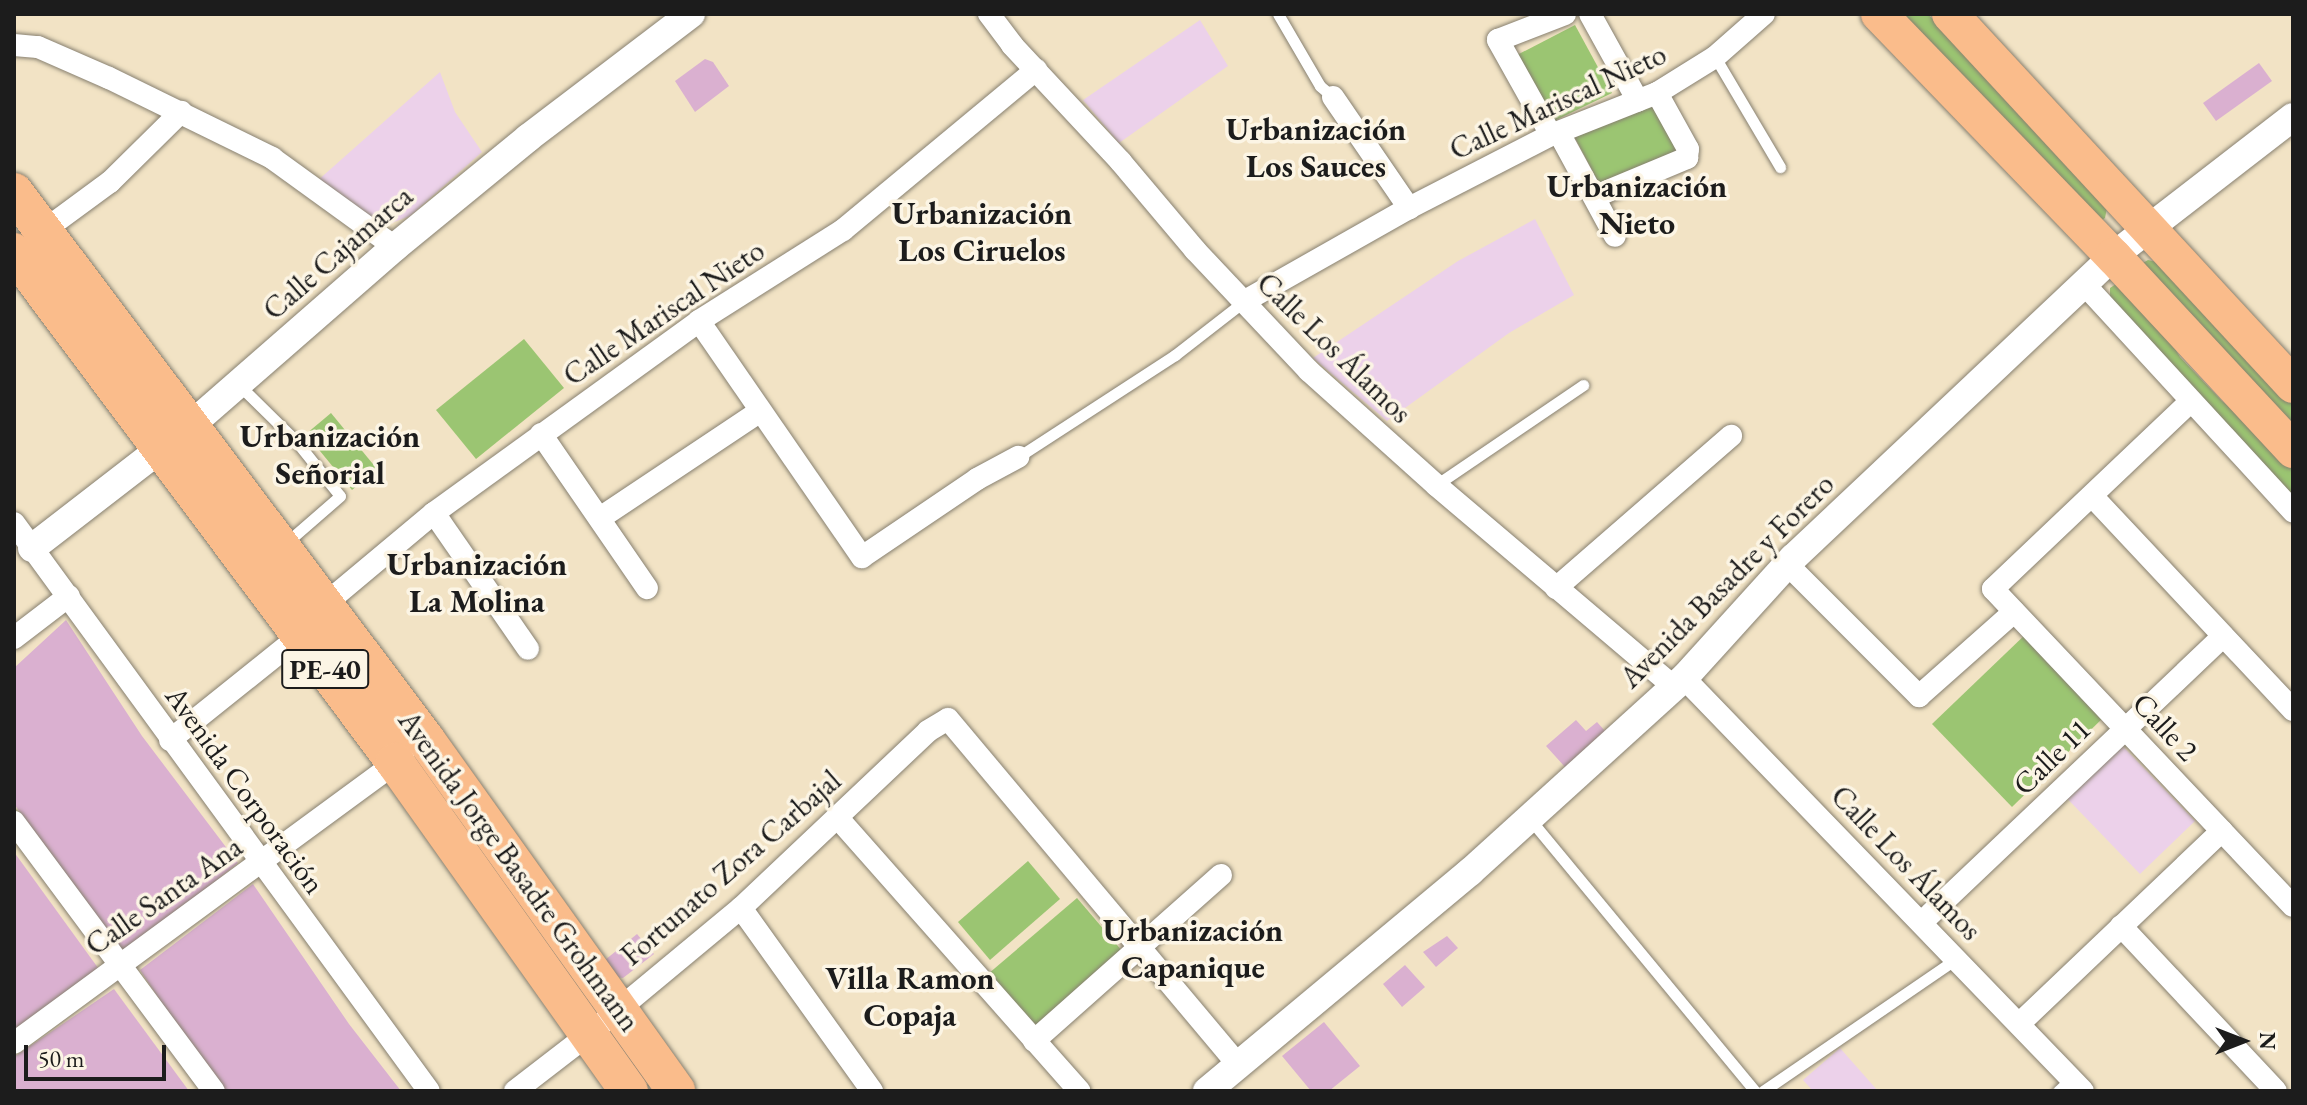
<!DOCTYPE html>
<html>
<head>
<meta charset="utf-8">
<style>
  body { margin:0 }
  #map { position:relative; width:2307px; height:1105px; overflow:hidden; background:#f2e3c5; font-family:"EB Garamond",serif }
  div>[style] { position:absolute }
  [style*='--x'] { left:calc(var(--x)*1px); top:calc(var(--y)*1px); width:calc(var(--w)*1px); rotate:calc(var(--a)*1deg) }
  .built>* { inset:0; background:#ecd1ea }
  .green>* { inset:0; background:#9bc572 }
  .building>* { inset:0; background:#dab0d0 }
  .roads { filter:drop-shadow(0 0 2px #878070) drop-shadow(0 0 2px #878070) }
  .service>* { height:11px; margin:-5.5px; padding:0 5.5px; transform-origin:5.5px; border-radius:5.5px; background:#fff }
  .minor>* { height:22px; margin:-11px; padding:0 11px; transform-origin:11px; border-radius:11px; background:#fff }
  .tertiary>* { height:28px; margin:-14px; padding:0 14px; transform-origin:14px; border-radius:14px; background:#fff }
  .primary>* { height:36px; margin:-18px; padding:0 18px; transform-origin:18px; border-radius:18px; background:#fabc8b }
  .trunk>* { height:38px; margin:-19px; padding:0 19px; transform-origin:19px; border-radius:19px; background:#fabc8b }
  span { translate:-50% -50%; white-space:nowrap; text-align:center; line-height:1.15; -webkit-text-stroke:7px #fcf5e5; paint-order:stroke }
  .shield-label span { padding:2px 6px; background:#fcf5e5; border:2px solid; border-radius:6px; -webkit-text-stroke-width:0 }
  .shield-label { font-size:28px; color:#1c1c1c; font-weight:700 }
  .street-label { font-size:30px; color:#1c1c1c }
  .neighbourhood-label { font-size:32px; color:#1c1c1c; font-weight:700 }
  .frame { position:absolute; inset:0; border:16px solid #1c1c1c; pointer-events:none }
  .north { position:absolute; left:2203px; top:1001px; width:80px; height:80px; -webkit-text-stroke:6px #fcf5e5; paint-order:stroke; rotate:90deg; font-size:22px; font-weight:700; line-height:32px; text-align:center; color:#1c1c1c }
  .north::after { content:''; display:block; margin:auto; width:28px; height:36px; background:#1c1c1c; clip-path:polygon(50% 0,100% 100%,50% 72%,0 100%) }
  .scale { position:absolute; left:24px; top:1045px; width:142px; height:36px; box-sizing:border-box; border:4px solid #1c1c1c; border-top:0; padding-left:10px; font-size:24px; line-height:28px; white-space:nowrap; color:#1c1c1c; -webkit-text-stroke:6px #fcf5e5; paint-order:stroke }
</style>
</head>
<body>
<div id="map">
  <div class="built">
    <div style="clip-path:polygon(1200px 20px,1228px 66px,1119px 143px,1083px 100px)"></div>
    <div style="clip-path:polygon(440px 72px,455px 112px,482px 152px,410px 216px,384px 226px,316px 182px)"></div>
    <div style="clip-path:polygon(1535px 219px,1574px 295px,1509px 333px,1387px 421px,1313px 358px,1458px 261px)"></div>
    <div style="clip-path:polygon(2111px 734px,2195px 821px,2140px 874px,2056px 787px)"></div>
    <div style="clip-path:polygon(1840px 1048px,1878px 1091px,1813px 1091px,1803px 1080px)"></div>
  </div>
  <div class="green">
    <div style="clip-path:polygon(1895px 14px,1928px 14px,2103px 200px,2107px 208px,2105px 218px,2098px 223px)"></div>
    <div style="clip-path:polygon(1575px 25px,1612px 93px,1554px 121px,1517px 55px)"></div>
    <div style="clip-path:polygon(1650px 103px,1679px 152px,1602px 189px,1574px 136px)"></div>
    <div style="clip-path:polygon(2148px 260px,2157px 262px,2293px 405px,2293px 440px,2141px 264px)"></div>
    <div style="clip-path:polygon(2119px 282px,2154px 313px,2180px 357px,2222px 401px,2268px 436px,2293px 462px,2293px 495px,2110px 299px,2110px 288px)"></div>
    <div style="clip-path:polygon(524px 339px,564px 388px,476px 459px,436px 410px)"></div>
    <div style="clip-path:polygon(331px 413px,377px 469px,352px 490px,306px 434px)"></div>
    <div style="clip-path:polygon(2029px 631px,2108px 713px,2012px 807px,1932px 724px)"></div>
    <div style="clip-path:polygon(1028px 861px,1060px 899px,990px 960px,958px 922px)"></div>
    <div style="clip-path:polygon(1077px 898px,1123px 952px,1035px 1027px,988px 974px)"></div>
  </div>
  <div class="building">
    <div style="clip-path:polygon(705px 59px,713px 62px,729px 86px,695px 112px,675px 81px)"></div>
    <div style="clip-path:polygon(2259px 63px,2272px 81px,2216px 121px,2203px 103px)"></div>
    <div style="clip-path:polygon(66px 620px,142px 736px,238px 863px,125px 955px,14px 804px,14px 668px)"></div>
    <div style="clip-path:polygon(1576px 720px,1586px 731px,1597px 722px,1605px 731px,1565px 767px,1546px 746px)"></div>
    <div style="clip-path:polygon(14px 852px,101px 972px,14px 1033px)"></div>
    <div style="clip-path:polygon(253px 884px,349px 1024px,401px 1091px,224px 1091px,200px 1061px,140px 970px)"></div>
    <div style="clip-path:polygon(637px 934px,654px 954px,623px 978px,616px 977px,605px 960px)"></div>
    <div style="clip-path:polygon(1447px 936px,1458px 948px,1436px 967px,1423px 952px)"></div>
    <div style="clip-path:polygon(1405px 965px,1425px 987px,1402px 1007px,1383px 984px)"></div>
    <div style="clip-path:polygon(114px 989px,189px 1091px,14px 1091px,14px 1057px)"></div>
    <div style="clip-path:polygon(1324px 1022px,1360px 1066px,1329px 1091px,1311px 1091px,1282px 1056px)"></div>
  </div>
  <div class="roads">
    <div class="service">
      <div style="--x:1278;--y:14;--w:83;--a:59.7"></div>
      <div style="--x:1320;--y:86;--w:17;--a:40"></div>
      <div style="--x:1715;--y:57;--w:128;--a:59.4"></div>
      <div style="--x:239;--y:385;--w:80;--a:44.5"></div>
      <div style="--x:296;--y:441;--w:70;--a:51.3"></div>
      <div style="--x:340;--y:496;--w:72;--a:139"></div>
      <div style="--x:1018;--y:457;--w:187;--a:-33"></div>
      <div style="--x:1175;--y:355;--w:86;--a:-37.9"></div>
      <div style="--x:1436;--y:485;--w:178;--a:-34.2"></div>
      <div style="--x:1529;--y:818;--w:354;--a:50.4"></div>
      <div style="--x:1763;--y:1091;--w:234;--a:-34.4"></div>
      <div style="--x:2058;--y:1091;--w:18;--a:-43"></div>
    </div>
    <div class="minor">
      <div style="--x:989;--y:14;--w:39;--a:53"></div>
      <div style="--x:1012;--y:45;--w:160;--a:47"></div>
      <div style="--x:1121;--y:162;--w:115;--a:49.9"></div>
      <div style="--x:1195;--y:250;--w:166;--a:46.7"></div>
      <div style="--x:1309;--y:371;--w:171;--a:41.9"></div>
      <div style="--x:1436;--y:485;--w:312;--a:40.3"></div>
      <div style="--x:1590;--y:14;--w:99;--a:61.1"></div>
      <div style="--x:14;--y:45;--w:24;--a:5"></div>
      <div style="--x:38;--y:47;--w:77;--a:23.6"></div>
      <div style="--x:109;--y:78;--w:182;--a:26.1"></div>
      <div style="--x:272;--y:158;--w:152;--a:35.9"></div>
      <div style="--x:1333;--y:97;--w:135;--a:55.6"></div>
      <div style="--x:1559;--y:133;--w:117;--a:61.5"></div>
      <div style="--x:1551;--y:135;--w:109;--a:-119.2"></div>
      <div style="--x:1498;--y:40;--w:72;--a:-21.2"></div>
      <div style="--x:1596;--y:196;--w:99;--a:-22.7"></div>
      <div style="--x:1687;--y:158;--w:9;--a:-84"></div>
      <div style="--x:1688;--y:149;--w:64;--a:-119"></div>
      <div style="--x:35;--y:237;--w:93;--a:-36.3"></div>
      <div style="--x:110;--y:182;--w:100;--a:-44.6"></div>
      <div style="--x:2084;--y:284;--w:309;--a:47.4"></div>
      <div style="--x:1243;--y:302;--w:191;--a:-29.5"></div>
      <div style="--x:1409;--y:208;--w:160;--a:-27.2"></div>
      <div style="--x:1551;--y:135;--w:114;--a:-21.6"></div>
      <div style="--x:1657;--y:93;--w:68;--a:-31.8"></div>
      <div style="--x:1715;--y:57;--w:65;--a:-41.3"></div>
      <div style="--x:699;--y:321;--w:287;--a:55.4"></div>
      <div style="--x:862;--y:557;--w:139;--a:-34.1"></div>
      <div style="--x:977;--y:479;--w:47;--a:-28.2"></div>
      <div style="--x:2191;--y:401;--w:273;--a:136.5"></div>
      <div style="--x:1993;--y:589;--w:436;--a:46.6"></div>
      <div style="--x:541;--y:434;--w:187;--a:55.5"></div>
      <div style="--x:2093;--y:497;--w:292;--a:46.8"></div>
      <div style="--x:434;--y:513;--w:165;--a:55.3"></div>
      <div style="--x:600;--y:518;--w:191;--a:-33.7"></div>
      <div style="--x:14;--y:523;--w:703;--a:53.85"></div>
      <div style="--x:1787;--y:564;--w:187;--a:45"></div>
      <div style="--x:1919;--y:696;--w:127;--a:-41.5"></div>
      <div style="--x:1556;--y:588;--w:232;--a:-41"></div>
      <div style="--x:14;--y:638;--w:69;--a:-37.4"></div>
      <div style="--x:1684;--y:678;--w:574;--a:45.99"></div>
      <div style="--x:170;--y:740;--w:166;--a:-38.7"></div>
      <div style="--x:300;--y:636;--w:41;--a:-52"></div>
      <div style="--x:325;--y:604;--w:142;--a:-39.9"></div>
      <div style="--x:434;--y:513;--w:327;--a:-35.9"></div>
      <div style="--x:699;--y:321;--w:170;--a:-32.3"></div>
      <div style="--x:843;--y:230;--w:251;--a:-39.7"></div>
      <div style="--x:837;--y:817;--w:366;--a:48.5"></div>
      <div style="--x:14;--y:822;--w:335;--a:53.4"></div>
      <div style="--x:741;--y:908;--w:225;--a:54.4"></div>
      <div style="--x:1922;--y:922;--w:415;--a:-43.5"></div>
      <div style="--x:2121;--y:926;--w:226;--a:46.8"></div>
      <div style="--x:2019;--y:1024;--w:280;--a:-43.6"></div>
      <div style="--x:1034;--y:1041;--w:250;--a:-41.6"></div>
      <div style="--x:14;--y:1043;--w:483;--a:-36.3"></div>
      <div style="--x:515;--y:1091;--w:93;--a:-37.6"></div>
      <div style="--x:589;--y:1034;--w:197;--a:-39.7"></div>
      <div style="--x:741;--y:908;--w:257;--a:-43.4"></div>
      <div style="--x:928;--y:731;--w:23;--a:-31"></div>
      <div style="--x:948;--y:719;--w:451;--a:50"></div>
    </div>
    <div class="tertiary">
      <div style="--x:32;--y:548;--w:201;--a:-37.7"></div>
      <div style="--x:191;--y:425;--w:271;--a:-41.1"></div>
      <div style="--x:395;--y:247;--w:172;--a:-39.3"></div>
      <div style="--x:528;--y:138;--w:205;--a:-37.3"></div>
      <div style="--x:1207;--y:1091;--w:342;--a:-39.8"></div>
      <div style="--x:1470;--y:872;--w:289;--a:-42.2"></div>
      <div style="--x:1684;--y:678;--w:162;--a:-47.8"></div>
      <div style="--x:1793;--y:558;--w:440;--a:-43.3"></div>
      <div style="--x:2113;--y:256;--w:227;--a:-37.7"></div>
    </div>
    <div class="primary">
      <div style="--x:1879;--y:14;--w:337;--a:46"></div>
      <div style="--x:2113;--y:256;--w:265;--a:47.1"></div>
      <div style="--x:1950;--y:14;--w:505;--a:47.25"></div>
    </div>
    <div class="trunk">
      <div style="--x:14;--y:192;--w:686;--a:53.06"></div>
      <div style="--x:426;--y:740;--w:431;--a:54.5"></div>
      <div style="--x:14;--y:252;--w:637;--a:53.24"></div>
      <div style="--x:395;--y:762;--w:404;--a:54.6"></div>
    </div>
  </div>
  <div class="shield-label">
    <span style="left:325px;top:669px">PE-40</span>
  </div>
  <div class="street-label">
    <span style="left:1558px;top:102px;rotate:-25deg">Calle Mariscal Nieto</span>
    <span style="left:338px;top:253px;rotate:-41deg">Calle Cajamarca</span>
    <span style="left:664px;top:313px;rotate:-34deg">Calle Mariscal Nieto</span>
    <span style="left:1334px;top:348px;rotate:44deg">Calle Los Álamos</span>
    <span style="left:1727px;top:581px;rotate:-45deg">Avenida Basadre y Forero</span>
    <span style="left:2165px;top:727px;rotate:47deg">Calle 2</span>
    <span style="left:2052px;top:757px;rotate:-44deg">Calle 11</span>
    <span style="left:245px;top:790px;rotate:54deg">Avenida Corporación</span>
    <span style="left:1906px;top:863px;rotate:46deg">Calle Los Álamos</span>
    <span style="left:731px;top:868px;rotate:-41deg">Fortunato Zora Carbajal</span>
    <span style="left:519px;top:871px;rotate:54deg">Avenida Jorge Basadre Grohmann</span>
    <span style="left:164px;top:896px;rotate:-35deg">Calle Santa Ana</span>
  </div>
  <div class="neighbourhood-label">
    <span style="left:1316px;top:148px">Urbanización<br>Los Sauces</span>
    <span style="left:1637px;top:205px">Urbanización<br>Nieto</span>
    <span style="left:982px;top:232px">Urbanización<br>Los Ciruelos</span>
    <span style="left:330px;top:455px">Urbanización<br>Señorial</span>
    <span style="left:477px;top:583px">Urbanización<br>La Molina</span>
    <span style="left:1193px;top:949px">Urbanización<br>Capanique</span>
    <span style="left:910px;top:997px">Villa Ramon<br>Copaja</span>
  </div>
  <div class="frame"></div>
  <div class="north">N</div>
  <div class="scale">50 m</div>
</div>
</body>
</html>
